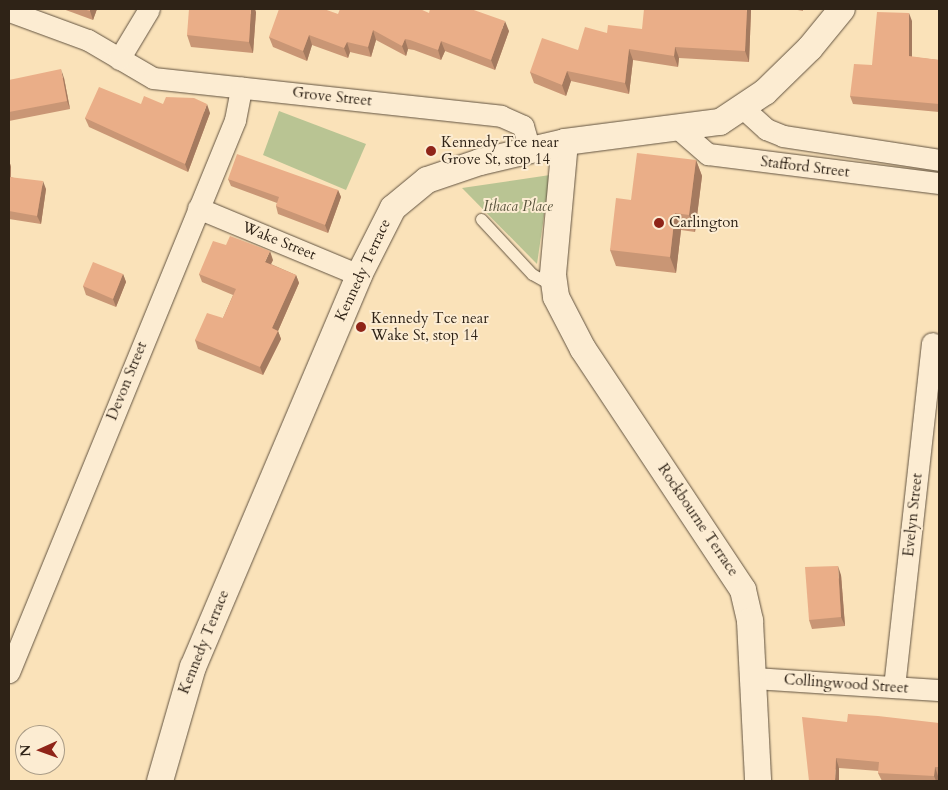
<!DOCTYPE html>
<html>
<head>
<meta charset="utf-8">
<style>
  body { margin:0 }
  #map { position:relative; width:948px; height:790px; overflow:hidden; background:#fae2b9; font-family:Cardo,serif }
  div>[style] { position:absolute }
  [style*='--x'] { left:calc(var(--x)*1px); top:calc(var(--y)*1px); width:calc(var(--w)*1px); rotate:calc(var(--a)*1deg) }
  .green>* { inset:0; background:#b9c493 }
  .roads { filter:drop-shadow(0 0 1px #625340) drop-shadow(0 0 1px #625340) }
  .service>* { height:11px; margin:-5.5px; padding:0 5.5px; transform-origin:5.5px; border-radius:5.5px; background:#fcecd2 }
  .minor>* { height:21px; margin:-10.5px; padding:0 10.5px; transform-origin:10.5px; border-radius:10.5px; background:#fcecd2 }
  .tertiary>* { height:26px; margin:-13px; padding:0 13px; transform-origin:13px; border-radius:13px; background:#fcecd2 }
  .wall>* { inset:0; background:#c99675 }
  .shaded-wall>* { inset:0; background:#a47a5f }
  .building>* { inset:0; background:#eaae88 }
  .dots>* { width:14px; height:14px; translate:-50% -50%; box-sizing:border-box; border:2px solid #fcecd2; border-radius:50% }
  span { translate:-50% -50%; white-space:nowrap; text-align:center; line-height:1.15; -webkit-text-stroke:4px #fcecd2; paint-order:stroke }
  .street-label { font-size:15px; color:#2f2317 }
  .poi-label { font-size:15px; color:#2f2317 }
  .left { translate:0 -50%; text-align:left }
  .park-label { font-size:15px; color:#58533c; font-style:italic }
  .frame { position:absolute; inset:0; border:10px solid #2f2317; pointer-events:none }
  .north { position:absolute; left:15px; top:725px; width:50px; height:50px; box-sizing:border-box; background:#fcecd2; border:1px solid #aa9c87; border-radius:50%; rotate:268deg; font-size:14px; font-weight:700; line-height:20px; text-align:center; color:#2f2317 }
  .north::after { content:''; display:block; margin:auto; width:18px; height:22px; background:#8f2418; clip-path:polygon(50% 0,100% 100%,50% 72%,0 100%) }
</style>
</head>
<body>
<div id="map">
  <div class="green">
    <div style="clip-path:polygon(279px 111px,366px 144px,346px 190px,263px 155px)"></div>
    <div style="clip-path:polygon(550px 175px,537px 264px,462px 188px)"></div>
  </div>
  <div class="roads">
    <div class="service">
      <div style="--x:481;--y:219;--w:75;--a:47.2"></div>
      <div style="--x:532;--y:274;--w:23;--a:29"></div>
    </div>
    <div class="minor">
      <div style="--x:9;--y:11;--w:84;--a:20.2"></div>
      <div style="--x:88;--y:40;--w:75;--a:30.3"></div>
      <div style="--x:153;--y:78;--w:350;--a:6.2"></div>
      <div style="--x:501;--y:116;--w:24;--a:24"></div>
      <div style="--x:523;--y:126;--w:25;--a:74"></div>
      <div style="--x:119;--y:59;--w:58;--a:-59"></div>
      <div style="--x:744;--y:109;--w:30;--a:42"></div>
      <div style="--x:766;--y:129;--w:18;--a:22"></div>
      <div style="--x:783;--y:136;--w:158;--a:8.7"></div>
      <div style="--x:680;--y:130;--w:37;--a:41"></div>
      <div style="--x:708;--y:154;--w:233;--a:7.2"></div>
      <div style="--x:198;--y:208;--w:174;--a:22.6"></div>
      <div style="--x:9;--y:672;--w:596;--a:-67.73"></div>
      <div style="--x:235;--y:120;--w:33;--a:-79"></div>
      <div style="--x:753;--y:678;--w:186;--a:3.7"></div>
      <div style="--x:894;--y:687;--w:346;--a:-83.7"></div>
    </div>
    <div class="tertiary">
      <div style="--x:565;--y:142;--w:134;--a:95.2"></div>
      <div style="--x:553;--y:275;--w:22;--a:82"></div>
      <div style="--x:556;--y:297;--w:59;--a:62.6"></div>
      <div style="--x:583;--y:349;--w:289;--a:56.4"></div>
      <div style="--x:743;--y:590;--w:32;--a:77"></div>
      <div style="--x:750;--y:621;--w:160;--a:87.1"></div>
      <div style="--x:160;--y:781;--w:119;--a:-73.9"></div>
      <div style="--x:193;--y:667;--w:426;--a:-67"></div>
      <div style="--x:359;--y:275;--w:75;--a:-63.1"></div>
      <div style="--x:393;--y:208;--w:44;--a:-39.5"></div>
      <div style="--x:427;--y:180;--w:56;--a:-18.8"></div>
      <div style="--x:480;--y:162;--w:87;--a:-13.2"></div>
      <div style="--x:565;--y:142;--w:156;--a:-7.4"></div>
      <div style="--x:720;--y:122;--w:54;--a:-33.7"></div>
      <div style="--x:765;--y:92;--w:63;--a:-44.4"></div>
      <div style="--x:810;--y:48;--w:50;--a:-50.6"></div>
    </div>
  </div>
  <div class="wall">
    <div style="clip-path:polygon(63px 9px,97px 9px,93px 20px)"></div>
    <div style="clip-path:polygon(792px 9px,803px 9px,803px 11px)"></div>
    <div style="clip-path:polygon(751px 11px,749px 62px,679px 58px,678px 67px,633px 60px,629px 94px,571px 81px,566px 96px,534px 83px,530px 72px,578px 50px,642px 29px)"></div>
    <div style="clip-path:polygon(256px 12px,253px 53px,191px 47px,187px 35px)"></div>
    <div style="clip-path:polygon(429px 13px,509px 31px,495px 70px,445px 51px,441px 60px,414px 50px,408px 49px,406px 56px,376px 40px,371px 57px,350px 52px,348px 58px,312px 45px,307px 61px,273px 47px,269px 37px,338px 14px)"></div>
    <div style="clip-path:polygon(912px 21px,912px 57px,939px 60px,939px 112px,853px 104px,850px 96px,872px 65px)"></div>
    <div style="clip-path:polygon(64px 78px,70px 109px,9px 121px,9px 80px)"></div>
    <div style="clip-path:polygon(141px 104px,163px 104px,210px 113px,188px 172px,89px 127px,85px 118px)"></div>
    <div style="clip-path:polygon(9px 160px,11px 167px,11px 177px,46px 189px,41px 224px,9px 219px)"></div>
    <div style="clip-path:polygon(696px 160px,702px 176px,695px 232px,681px 230px,676px 273px,616px 266px,610px 250px,631px 200px)"></div>
    <div style="clip-path:polygon(228px 179px,338px 190px,341px 197px,328px 233px,278px 214px,276px 206px,277px 203px,231px 186px)"></div>
    <div style="clip-path:polygon(273px 260px,271px 264px,296px 275px,299px 283px,278px 331px,281px 339px,263px 375px,198px 349px,195px 340px,223px 318px,233px 295px,202px 282px,199px 274px)"></div>
    <div style="clip-path:polygon(123px 274px,126px 282px,116px 307px,86px 295px,83px 286px)"></div>
    <div style="clip-path:polygon(841px 575px,845px 626px,812px 629px,809px 620px)"></div>
    <div style="clip-path:polygon(847px 722px,939px 723px,939px 776px,938px 776px,938px 781px,882px 781px,878px 773px,879px 771px,839px 768px,809px 781px)"></div>
  </div>
  <div class="shaded-wall">
    <div style="clip-path:polygon(90px 9px,97px 9px,93px 20px,90px 11px)"></div>
    <div style="clip-path:polygon(251px 9px,255px 9px,256px 12px,253px 53px,249px 42px)"></div>
    <div style="clip-path:polygon(747px 9px,751px 9px,751px 11px,749px 62px,745px 51px)"></div>
    <div style="clip-path:polygon(909px 13px,912px 21px,912px 65px,909px 56px)"></div>
    <div style="clip-path:polygon(505px 21px,509px 31px,495px 70px,491px 60px)"></div>
    <div style="clip-path:polygon(373px 30px,376px 40px,371px 57px,368px 47px)"></div>
    <div style="clip-path:polygon(309px 35px,312px 45px,307px 61px,303px 51px)"></div>
    <div style="clip-path:polygon(405px 39px,408px 49px,406px 56px,402px 46px)"></div>
    <div style="clip-path:polygon(441px 41px,445px 51px,441px 60px,438px 50px)"></div>
    <div style="clip-path:polygon(347px 42px,350px 52px,348px 58px,344px 48px)"></div>
    <div style="clip-path:polygon(675px 47px,679px 58px,678px 67px,674px 56px)"></div>
    <div style="clip-path:polygon(629px 49px,633px 60px,629px 94px,625px 83px)"></div>
    <div style="clip-path:polygon(61px 69px,64px 78px,70px 109px,67px 101px)"></div>
    <div style="clip-path:polygon(567px 71px,571px 81px,566px 96px,562px 85px)"></div>
    <div style="clip-path:polygon(207px 104px,210px 113px,188px 172px,185px 164px)"></div>
    <div style="clip-path:polygon(9px 160px,11px 167px,10px 185px,9px 181px)"></div>
    <div style="clip-path:polygon(696px 160px,702px 176px,695px 232px,689px 215px)"></div>
    <div style="clip-path:polygon(43px 181px,46px 189px,41px 224px,37px 216px)"></div>
    <div style="clip-path:polygon(338px 190px,341px 197px,328px 233px,325px 225px)"></div>
    <div style="clip-path:polygon(675px 213px,681px 230px,676px 273px,670px 257px)"></div>
    <div style="clip-path:polygon(270px 251px,273px 260px,268px 270px,265px 262px)"></div>
    <div style="clip-path:polygon(123px 274px,126px 282px,116px 307px,113px 299px)"></div>
    <div style="clip-path:polygon(296px 275px,299px 283px,278px 331px,281px 339px,263px 375px,260px 367px,272px 328px)"></div>
    <div style="clip-path:polygon(838px 566px,841px 575px,845px 626px,841px 617px)"></div>
    <div style="clip-path:polygon(836px 758px,839px 768px,839px 781px,835px 781px)"></div>
    <div style="clip-path:polygon(935px 767px,938px 776px,938px 781px,936px 781px,934px 776px)"></div>
  </div>
  <div class="building">
    <div style="clip-path:polygon(83px 9px,90px 9px,90px 11px)"></div>
    <div style="clip-path:polygon(189px 9px,251px 9px,249px 42px,187px 35px)"></div>
    <div style="clip-path:polygon(279px 9px,324px 9px,338px 14px,340px 9px,420px 9px,429px 13px,430px 9px,471px 9px,505px 21px,491px 60px,441px 41px,438px 50px,410px 40px,405px 39px,402px 46px,373px 30px,368px 47px,347px 42px,344px 48px,309px 35px,303px 51px,269px 37px)"></div>
    <div style="clip-path:polygon(644px 9px,747px 9px,745px 51px,675px 47px,674px 56px,629px 49px,625px 83px,567px 71px,562px 85px,530px 72px,542px 38px,578px 50px,585px 27px,607px 33px,608px 25px,642px 29px)"></div>
    <div style="clip-path:polygon(877px 12px,909px 13px,909px 56px,939px 60px,939px 104px,850px 96px,854px 64px,872px 65px)"></div>
    <div style="clip-path:polygon(61px 69px,67px 101px,9px 112px,9px 80px)"></div>
    <div style="clip-path:polygon(99px 87px,141px 104px,144px 96px,163px 104px,166px 97px,194px 98px,207px 104px,185px 164px,85px 118px)"></div>
    <div style="clip-path:polygon(637px 153px,696px 160px,689px 215px,675px 213px,670px 257px,610px 250px,616px 198px,631px 200px)"></div>
    <div style="clip-path:polygon(237px 154px,338px 190px,325px 225px,276px 206px,279px 197px,228px 179px)"></div>
    <div style="clip-path:polygon(9px 177px,43px 181px,37px 216px,9px 211px)"></div>
    <div style="clip-path:polygon(230px 236px,270px 251px,265px 262px,296px 275px,272px 328px,278px 331px,260px 367px,195px 340px,207px 313px,223px 318px,236px 289px,199px 274px,213px 241px,226px 245px)"></div>
    <div style="clip-path:polygon(93px 262px,123px 274px,113px 299px,83px 286px)"></div>
    <div style="clip-path:polygon(838px 566px,841px 617px,809px 620px,805px 567px)"></div>
    <div style="clip-path:polygon(848px 714px,878px 716px,939px 723px,939px 767px,935px 767px,934px 776px,878px 773px,879px 762px,836px 758px,835px 781px,809px 781px,802px 717px,847px 722px)"></div>
  </div>
  <div class="dots">
    <div style="left:431px;top:151px;background:#8f2418"></div>
    <div style="left:659px;top:223px;background:#8f2418"></div>
    <div style="left:361px;top:327px;background:#8f2418"></div>
  </div>
  <div class="street-label">
    <span style="left:332px;top:97px;rotate:6deg">Grove Street</span>
    <span style="left:805px;top:167px;rotate:7deg">Stafford Street</span>
    <span style="left:279px;top:241px;rotate:22deg">Wake Street</span>
    <span style="left:363px;top:270px;rotate:-65deg">Kennedy Terrace</span>
    <span style="left:127px;top:381px;rotate:-68deg">Devon Street</span>
    <span style="left:913px;top:515px;rotate:-84deg">Evelyn Street</span>
    <span style="left:698px;top:520px;rotate:56deg">Rockbourne Terrace</span>
    <span style="left:204px;top:642px;rotate:-68deg">Kennedy Terrace</span>
    <span style="left:846px;top:684px;rotate:4deg">Collingwood Street</span>
  </div>
  <div class="poi-label">
    <span class="left" style="left:441px;top:151px">Kennedy Tce near<br>Grove St, stop 14</span>
    <span class="left" style="left:669px;top:223px">Carlington</span>
    <span class="left" style="left:371px;top:327px">Kennedy Tce near<br>Wake St, stop 14</span>
  </div>
  <div class="park-label">
    <span style="left:518px;top:207px">Ithaca Place</span>
  </div>
  <div class="frame"></div>
  <div class="north">N</div>
</div>
</body>
</html>
